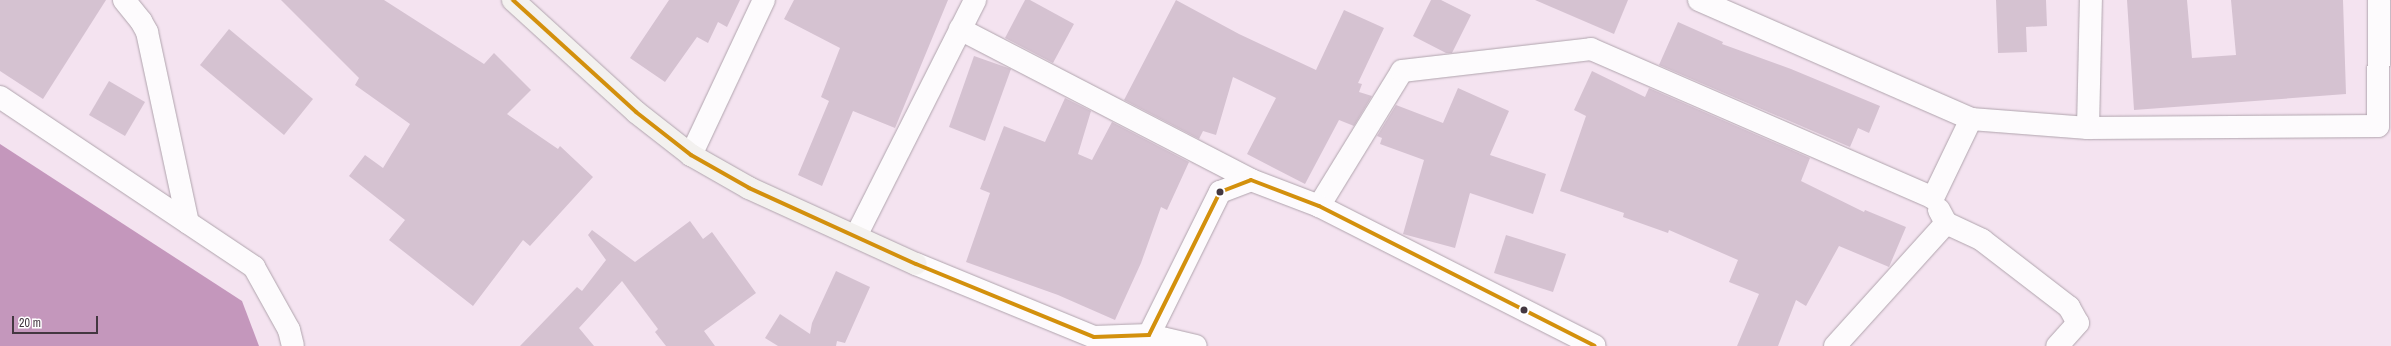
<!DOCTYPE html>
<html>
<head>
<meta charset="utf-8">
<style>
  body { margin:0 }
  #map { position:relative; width:2391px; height:346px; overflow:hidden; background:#f4e3f0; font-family:"Archivo Narrow",sans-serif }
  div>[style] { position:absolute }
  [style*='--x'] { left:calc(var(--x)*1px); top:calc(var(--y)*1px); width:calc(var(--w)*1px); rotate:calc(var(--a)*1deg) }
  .water>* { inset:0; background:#c497bc }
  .building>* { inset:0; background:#d5c2d1 }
  .roads { filter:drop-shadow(0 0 1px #b0a4ad) drop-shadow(0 0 1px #b0a4ad) }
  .street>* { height:22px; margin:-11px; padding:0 11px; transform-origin:11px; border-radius:11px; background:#fdfbfd }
  .secondary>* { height:22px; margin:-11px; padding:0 11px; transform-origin:11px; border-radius:11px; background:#f3f1ef }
  .bus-1>* { height:4px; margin:-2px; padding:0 2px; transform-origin:2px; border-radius:2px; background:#d3900d }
  .dots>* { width:11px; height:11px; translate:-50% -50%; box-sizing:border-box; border:2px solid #fff; border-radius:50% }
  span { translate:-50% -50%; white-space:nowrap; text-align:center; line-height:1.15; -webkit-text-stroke:3px #fff; paint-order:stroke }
  .scale { position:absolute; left:12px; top:316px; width:86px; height:18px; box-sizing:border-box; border:2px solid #433740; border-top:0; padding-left:5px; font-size:12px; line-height:14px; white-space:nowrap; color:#433740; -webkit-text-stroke:3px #fff; paint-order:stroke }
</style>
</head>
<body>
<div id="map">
  <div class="water">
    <div style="clip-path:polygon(0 144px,242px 301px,259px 346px,0 346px)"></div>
  </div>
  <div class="building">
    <div style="clip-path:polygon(0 0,106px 0,43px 99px,0 71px)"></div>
    <div style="clip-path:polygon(281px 0,384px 0,484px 64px,494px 53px,531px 90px,507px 114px,558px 149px,560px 146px,593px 177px,530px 246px,523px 240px,473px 306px,389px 240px,405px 220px,349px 176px,365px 155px,383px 168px,410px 124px,355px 85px,359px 78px)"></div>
    <div style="clip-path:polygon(669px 0,740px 0,727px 27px,718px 22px,708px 43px,697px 37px,665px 82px,630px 58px)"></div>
    <div style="clip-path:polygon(794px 0,948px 0,895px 128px,853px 111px,822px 186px,798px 175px,829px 101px,821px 97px,840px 48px,784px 19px)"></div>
    <div style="clip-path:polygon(1025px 0,1030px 0,1074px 24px,1053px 63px,1005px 38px)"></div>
    <div style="clip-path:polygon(1176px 0,1239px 34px,1316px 70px,1344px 10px,1384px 28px,1358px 83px,1362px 84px,1359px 92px,1372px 96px,1354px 126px,1339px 120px,1305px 184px,1247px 154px,1276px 98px,1233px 77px,1216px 135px,1203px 131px,1199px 139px,1124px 100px)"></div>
    <div style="clip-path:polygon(1431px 0,1441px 0,1471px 15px,1452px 53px,1446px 53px,1413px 36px)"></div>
    <div style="clip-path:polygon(1535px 0,1628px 0,1614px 34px)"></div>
    <div style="clip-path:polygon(1996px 0,2046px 0,2047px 26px,2026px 27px,2027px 52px,1998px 53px)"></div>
    <div style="clip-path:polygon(2127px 0,2187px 0,2192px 58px,2236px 55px,2231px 0,2343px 0,2346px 94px,2134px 110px)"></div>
    <div style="clip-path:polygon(1678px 22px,1723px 42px,1722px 44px,1791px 69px,1880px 106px,1869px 133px,1858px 128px,1850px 147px,1659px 65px)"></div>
    <div style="clip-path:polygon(229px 29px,313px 99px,284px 135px,200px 65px)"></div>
    <div style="clip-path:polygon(974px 56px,1011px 69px,985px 141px,949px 127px)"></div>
    <div style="clip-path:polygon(1592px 71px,1645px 97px,1649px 88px,1810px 158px,1801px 181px,1864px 212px,1865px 210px,1906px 227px,1889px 267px,1839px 246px,1806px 306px,1796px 300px,1778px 346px,1737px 346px,1759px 294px,1729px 282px,1738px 260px,1669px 230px,1668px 233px,1623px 217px,1624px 213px,1560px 191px,1586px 116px,1574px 110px)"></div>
    <div style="clip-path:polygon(109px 81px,145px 102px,125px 136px,89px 115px)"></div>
    <div style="clip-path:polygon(1458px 88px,1509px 111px,1490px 155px,1546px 174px,1533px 214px,1470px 193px,1455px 248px,1403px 234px,1424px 160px,1380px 144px,1382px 138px,1377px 136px,1396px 105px,1443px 123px)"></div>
    <div style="clip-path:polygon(1065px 98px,1091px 111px,1078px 154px,1092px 160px,1112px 122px,1189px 162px,1167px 210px,1161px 207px,1141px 263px,1115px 320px,1058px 295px,966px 262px,990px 193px,980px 189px,1004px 126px,1045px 142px)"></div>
    <div style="clip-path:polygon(690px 221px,703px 239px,712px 232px,756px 293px,704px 331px,715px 346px,666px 346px,655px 332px,658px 329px,622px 281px,579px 328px,594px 346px,520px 346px,577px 287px,582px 291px,606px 260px,588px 235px,592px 230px,635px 262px)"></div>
    <div style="clip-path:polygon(1506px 235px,1566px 254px,1553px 292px,1494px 273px)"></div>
    <div style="clip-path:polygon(836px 271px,870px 287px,845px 343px,837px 341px,836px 346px,778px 346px,765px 338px,780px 314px,810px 334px,812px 323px)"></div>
  </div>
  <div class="roads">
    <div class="street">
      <div style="--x:124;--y:0;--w:27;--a:51"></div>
      <div style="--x:141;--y:21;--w:13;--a:61"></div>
      <div style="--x:147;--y:32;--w:195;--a:77.9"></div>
      <div style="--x:1699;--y:0;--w:297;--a:23.6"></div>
      <div style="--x:1971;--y:119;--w:117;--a:4.4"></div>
      <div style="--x:2088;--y:128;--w:290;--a:-0.4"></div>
      <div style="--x:2378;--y:126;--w:126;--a:-89.5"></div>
      <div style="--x:960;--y:29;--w:328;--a:27.4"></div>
      <div style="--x:0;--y:97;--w:306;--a:33.8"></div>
      <div style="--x:254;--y:267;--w:72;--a:60.9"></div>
      <div style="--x:289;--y:330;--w:16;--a:76"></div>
      <div style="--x:2088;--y:128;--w:128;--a:-88.7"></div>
      <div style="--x:691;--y:155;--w:171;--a:-64.8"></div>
      <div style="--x:1319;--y:206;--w:158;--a:-58.4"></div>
      <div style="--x:1402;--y:71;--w:190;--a:-6.6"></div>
      <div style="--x:1591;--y:49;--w:373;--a:23.5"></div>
      <div style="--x:1933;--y:198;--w:88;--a:-64.3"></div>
      <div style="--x:1946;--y:223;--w:40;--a:25"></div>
      <div style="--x:1982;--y:240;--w:110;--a:37.6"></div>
      <div style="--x:2069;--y:307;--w:18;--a:61"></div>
      <div style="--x:2078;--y:323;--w:31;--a:132"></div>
      <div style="--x:856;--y:236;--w:264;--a:-63.2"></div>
      <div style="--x:916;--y:264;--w:192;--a:22.3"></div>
      <div style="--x:1094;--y:337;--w:55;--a:-2.1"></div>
      <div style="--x:1149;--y:335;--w:160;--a:-63.6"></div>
      <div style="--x:1220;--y:192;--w:33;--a:-21"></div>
      <div style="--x:1251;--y:180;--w:73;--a:20.9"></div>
      <div style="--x:1319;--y:206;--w:309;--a:26.9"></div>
      <div style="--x:1149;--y:335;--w:48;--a:13.2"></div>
      <div style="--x:1835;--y:346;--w:166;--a:-47.9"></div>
      <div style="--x:1946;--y:223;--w:15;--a:-118"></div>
    </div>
    <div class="secondary">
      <div style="--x:513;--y:0;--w:166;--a:42.3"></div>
      <div style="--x:636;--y:112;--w:70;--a:38"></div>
      <div style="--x:691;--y:155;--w:67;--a:29.6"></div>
      <div style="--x:749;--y:188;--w:183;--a:24.5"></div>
    </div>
  </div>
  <div class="bus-1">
    <div style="--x:513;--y:0;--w:166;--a:42.3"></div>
    <div style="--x:636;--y:112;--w:70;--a:38"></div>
    <div style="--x:691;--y:155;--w:67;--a:29.6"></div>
    <div style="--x:749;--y:188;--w:183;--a:24.5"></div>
    <div style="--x:916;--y:264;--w:192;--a:22.3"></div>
    <div style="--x:1094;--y:337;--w:55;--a:-2.1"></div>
    <div style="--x:1149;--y:335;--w:160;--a:-63.6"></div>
    <div style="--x:1220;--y:192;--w:33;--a:-21"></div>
    <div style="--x:1251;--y:180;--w:73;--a:20.9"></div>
    <div style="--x:1319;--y:206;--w:309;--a:26.9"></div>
  </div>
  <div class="dots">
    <div style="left:1220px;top:192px;background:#433740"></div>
    <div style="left:1524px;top:310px;background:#433740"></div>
  </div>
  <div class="scale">20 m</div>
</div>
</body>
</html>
